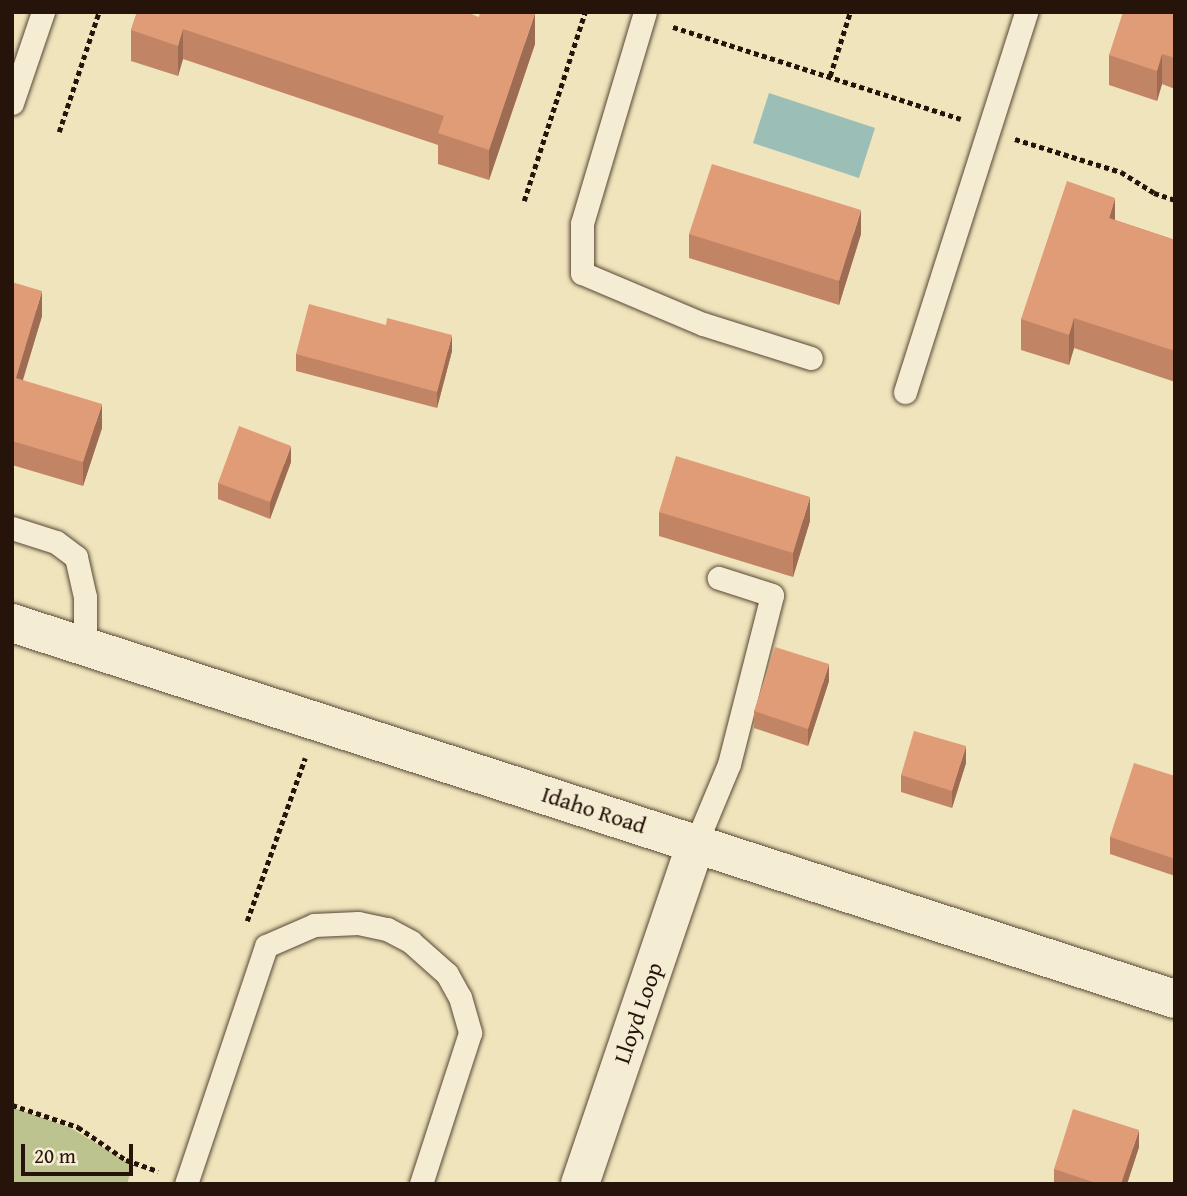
<!DOCTYPE html>
<html>
<head>
<meta charset="utf-8">
<style>
  body { margin:0 }
  #map { position:relative; width:1187px; height:1196px; overflow:hidden; background:#f0e4bc; font-family:"Gentium Book Plus",serif }
  div>[style] { position:absolute }
  [style*='--x'] { left:calc(var(--x)*1px); top:calc(var(--y)*1px); width:calc(var(--w)*1px); rotate:calc(var(--a)*1deg) }
  .green>* { inset:0; background:#bdc38e }
  .water>* { inset:0; background:#9bbeb6 }
  .path>* { height:4.5px; margin-top:-2.25px; transform-origin:0; background:repeating-linear-gradient(90deg,#26140a 0 5px,transparent 0 8.5px) }
  .roads { filter:drop-shadow(0 0 2px #584836) drop-shadow(0 0 2px #584836) }
  .service>* { height:23px; margin:-11.5px; padding:0 11.5px; transform-origin:11.5px; border-radius:11.5px; background:#f5edd3 }
  .minor>* { height:38px; margin:-19px; padding:0 19px; transform-origin:19px; border-radius:19px; background:#f5edd3 }
  .tertiary>* { height:38px; margin:-19px; padding:0 19px; transform-origin:19px; border-radius:19px; background:#f5edd3 }
  .wall>* { inset:0; background:#c18566 }
  .shaded-wall>* { inset:0; background:#9d6c53 }
  .building>* { inset:0; background:#e09b77 }
  span { translate:-50% -50%; white-space:nowrap; text-align:center; line-height:1.15; -webkit-text-stroke:5px #f5edd3; paint-order:stroke }
  .street-label { font-size:23px; color:#26140a }
  .frame { position:absolute; inset:0; border:14px solid #26140a; pointer-events:none }
  .scale { position:absolute; left:21px; top:1144px; width:112px; height:32px; box-sizing:border-box; border:4px solid #26140a; border-top:0; padding-left:9px; font-size:21px; line-height:24px; white-space:nowrap; color:#26140a; -webkit-text-stroke:5px #f5edd3; paint-order:stroke }
</style>
</head>
<body>
<div id="map">
  <div class="green">
    <div style="clip-path:polygon(12px 1107px,69px 1127px,133px 1165px,127px 1184px,12px 1184px)"></div>
  </div>
  <div class="water">
    <div style="clip-path:polygon(769px 93px,875px 128px,859px 178px,753px 143px)"></div>
  </div>
  <div class="path">
    <div style="--x:673;--y:27;--w:302;--a:17.7"></div>
    <div style="--x:830;--y:76;--w:67;--a:-72.6"></div>
    <div style="--x:59;--y:132;--w:126;--a:-71.6"></div>
    <div style="--x:1015;--y:139;--w:111;--a:17.3"></div>
    <div style="--x:1121;--y:172;--w:39;--a:32"></div>
    <div style="--x:1154;--y:193;--w:22;--a:18"></div>
    <div style="--x:524;--y:201;--w:199;--a:-72.1"></div>
    <div style="--x:247;--y:921;--w:173;--a:-70.4"></div>
    <div style="--x:12;--y:1105;--w:70;--a:18.4"></div>
    <div style="--x:78;--y:1127;--w:58;--a:34.5"></div>
    <div style="--x:126;--y:1160;--w:34;--a:19"></div>
  </div>
  <div class="roads">
    <div class="service">
      <div style="--x:645;--y:12;--w:221;--a:106.6"></div>
      <div style="--x:582;--y:224;--w:49;--a:90"></div>
      <div style="--x:582;--y:273;--w:131;--a:22.9"></div>
      <div style="--x:703;--y:324;--w:113;--a:17.5"></div>
      <div style="--x:12;--y:103;--w:96;--a:-71.2"></div>
      <div style="--x:905;--y:392;--w:399;--a:-72.3"></div>
      <div style="--x:12;--y:528;--w:46;--a:17.7"></div>
      <div style="--x:56;--y:542;--w:25;--a:37"></div>
      <div style="--x:76;--y:557;--w:41;--a:77.3"></div>
      <div style="--x:85;--y:597;--w:50;--a:90"></div>
      <div style="--x:696;--y:843;--w:86;--a:-67.3"></div>
      <div style="--x:729;--y:764;--w:174;--a:-75.7"></div>
      <div style="--x:772;--y:595;--w:56;--a:-162.2"></div>
      <div style="--x:186;--y:1184;--w:251;--a:-71.4"></div>
      <div style="--x:266;--y:946;--w:52;--a:-23.6"></div>
      <div style="--x:314;--y:925;--w:44;--a:-2.6"></div>
      <div style="--x:358;--y:923;--w:30;--a:12"></div>
      <div style="--x:387;--y:929;--w:27;--a:28"></div>
      <div style="--x:411;--y:942;--w:48;--a:41.6"></div>
      <div style="--x:447;--y:974;--w:26;--a:61"></div>
      <div style="--x:460;--y:997;--w:37;--a:74"></div>
      <div style="--x:470;--y:1033;--w:159;--a:108"></div>
    </div>
    <div class="minor">
      <div style="--x:580;--y:1184;--w:360;--a:-71.2"></div>
    </div>
    <div class="tertiary">
      <div style="--x:12;--y:623;--w:1222;--a:17.92"></div>
    </div>
  </div>
  <div class="wall">
    <div style="clip-path:polygon(137px 12px,535px 44px,489px 180px,438px 164px,438px 145px,183px 59px,178px 76px,131px 61px,131px 30px)"></div>
    <div style="clip-path:polygon(1175px 12px,1175px 89px,1162px 84px,1157px 101px,1109px 85px,1109px 55px)"></div>
    <div style="clip-path:polygon(1115px 220px,1175px 240px,1175px 382px,1074px 348px,1069px 365px,1021px 350px,1021px 319px)"></div>
    <div style="clip-path:polygon(689px 234px,861px 234px,839px 305px,689px 258px)"></div>
    <div style="clip-path:polygon(12px 282px,42px 316px,23px 380px,102px 428px,83px 486px,12px 465px)"></div>
    <div style="clip-path:polygon(452px 351px,437px 408px,296px 371px,296px 354px)"></div>
    <div style="clip-path:polygon(291px 462px,270px 519px,218px 499px,218px 483px)"></div>
    <div style="clip-path:polygon(659px 512px,810px 521px,793px 577px,659px 536px)"></div>
    <div style="clip-path:polygon(829px 681px,808px 746px,754px 728px,754px 711px)"></div>
    <div style="clip-path:polygon(966px 763px,952px 808px,901px 792px,901px 775px)"></div>
    <div style="clip-path:polygon(1175px 776px,1175px 876px,1110px 854px,1110px 837px)"></div>
    <div style="clip-path:polygon(1139px 1147px,1127px 1184px,1054px 1184px,1054px 1169px)"></div>
  </div>
  <div class="shaded-wall">
    <div style="clip-path:polygon(535px 13px,535px 44px,489px 180px,489px 150px)"></div>
    <div style="clip-path:polygon(183px 29px,183px 59px,178px 76px,178px 46px)"></div>
    <div style="clip-path:polygon(1162px 54px,1162px 84px,1157px 101px,1157px 71px)"></div>
    <div style="clip-path:polygon(1115px 198px,1115px 228px,1109px 218px)"></div>
    <div style="clip-path:polygon(861px 210px,861px 234px,839px 305px,839px 281px)"></div>
    <div style="clip-path:polygon(42px 291px,42px 316px,16px 402px,16px 378px)"></div>
    <div style="clip-path:polygon(1074px 318px,1074px 348px,1069px 365px,1069px 335px)"></div>
    <div style="clip-path:polygon(452px 335px,452px 351px,437px 408px,437px 392px)"></div>
    <div style="clip-path:polygon(102px 404px,102px 428px,83px 486px,83px 462px)"></div>
    <div style="clip-path:polygon(291px 446px,291px 462px,270px 519px,270px 502px)"></div>
    <div style="clip-path:polygon(810px 497px,810px 521px,793px 577px,793px 553px)"></div>
    <div style="clip-path:polygon(829px 664px,829px 681px,808px 746px,808px 729px)"></div>
    <div style="clip-path:polygon(966px 746px,966px 763px,952px 808px,952px 791px)"></div>
    <div style="clip-path:polygon(1139px 1130px,1139px 1147px,1127px 1184px,1121px 1184px)"></div>
  </div>
  <div class="building">
    <div style="clip-path:polygon(137px 12px,466px 12px,479px 17px,480px 12px,535px 13px,489px 150px,438px 133px,444px 116px,183px 29px,178px 46px,131px 30px)"></div>
    <div style="clip-path:polygon(1123px 12px,1175px 12px,1175px 58px,1162px 54px,1157px 71px,1109px 55px)"></div>
    <div style="clip-path:polygon(712px 164px,861px 210px,839px 281px,689px 234px)"></div>
    <div style="clip-path:polygon(1067px 181px,1115px 198px,1109px 218px,1175px 240px,1175px 351px,1074px 318px,1069px 335px,1021px 319px)"></div>
    <div style="clip-path:polygon(12px 282px,42px 291px,16px 378px,102px 404px,83px 462px,12px 441px)"></div>
    <div style="clip-path:polygon(309px 304px,386px 325px,387px 318px,452px 335px,437px 392px,296px 354px)"></div>
    <div style="clip-path:polygon(239px 426px,291px 446px,270px 502px,218px 483px)"></div>
    <div style="clip-path:polygon(676px 456px,810px 497px,793px 553px,659px 512px)"></div>
    <div style="clip-path:polygon(775px 647px,829px 664px,808px 729px,754px 711px)"></div>
    <div style="clip-path:polygon(914px 731px,966px 746px,952px 791px,901px 775px)"></div>
    <div style="clip-path:polygon(1134px 763px,1175px 776px,1175px 859px,1110px 837px)"></div>
    <div style="clip-path:polygon(1073px 1109px,1139px 1130px,1121px 1184px,1099px 1184px,1054px 1169px)"></div>
  </div>
  <div class="street-label">
    <span style="left:594px;top:810px;rotate:18deg">Idaho Road</span>
    <span style="left:638px;top:1013px;rotate:-71deg">Lloyd Loop</span>
  </div>
  <div class="frame"></div>
  <div class="scale">20 m</div>
</div>
</body>
</html>
